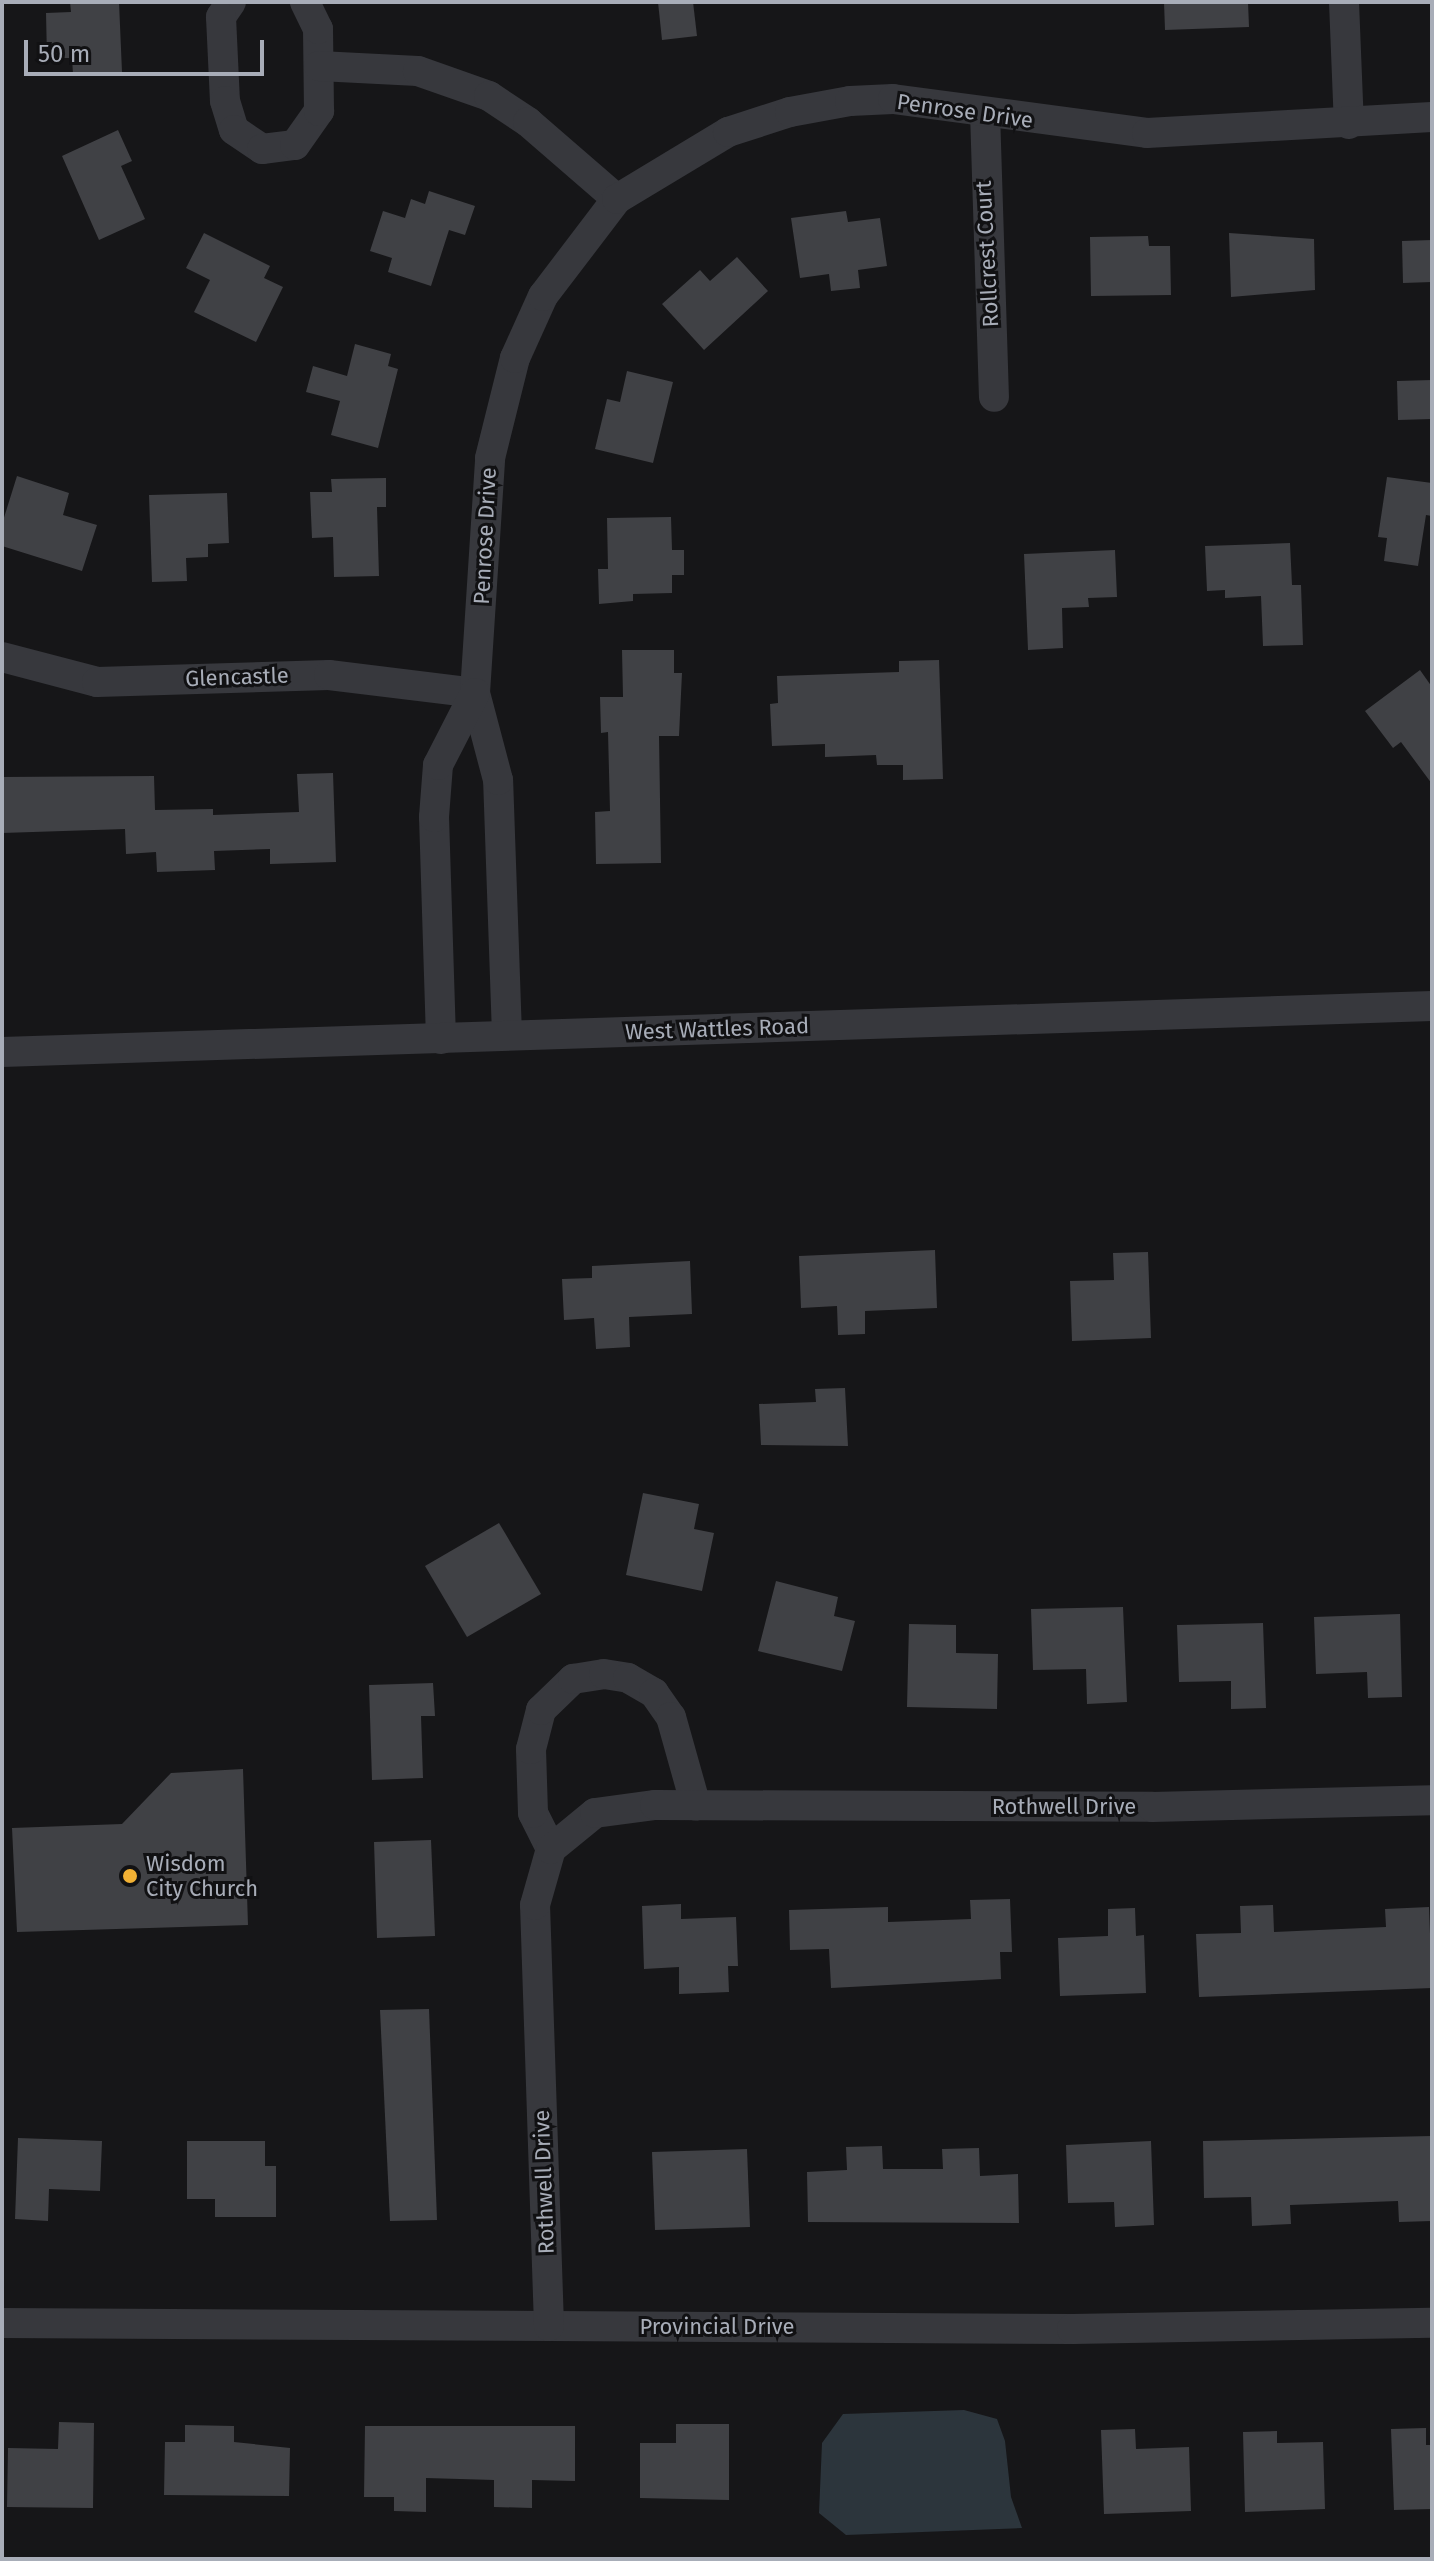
<!DOCTYPE html>
<html>
<head>
<meta charset="utf-8">
<style>
  body { margin:0 }
  #map { position:relative; width:1434px; height:2561px; overflow:hidden; background:#161618; font-family:"Fira Sans",sans-serif }
  div>[style] { position:absolute }
  [style*='--x'] { left:calc(var(--x)*1px); top:calc(var(--y)*1px); width:calc(var(--w)*1px); rotate:calc(var(--a)*1deg) }
  .water>* { inset:0; background:#2c353c }
  .building>* { inset:0; background:#404145 }
  .minor>* { height:30px; margin:-15px; padding:0 15px; transform-origin:15px; border-radius:15px; background:#37383d }
  .dots>* { width:22px; height:22px; translate:-50% -50%; box-sizing:border-box; border:4px solid #111113; border-radius:50% }
  span { translate:-50% -50%; white-space:nowrap; text-align:center; line-height:1.15; -webkit-text-stroke:6px #111113; paint-order:stroke }
  .street-label { font-size:22px; color:#a8adb8 }
  .poi-label { font-size:22px; color:#a8adb8 }
  .left { translate:0 -50%; text-align:left }
  .frame { position:absolute; inset:0; border:4px solid #a8adb8; pointer-events:none }
  .scale { position:absolute; left:24px; top:40px; width:240px; height:36px; box-sizing:border-box; border:4px solid #a8adb8; border-top:0; padding-left:10px; font-size:24px; line-height:28px; white-space:nowrap; color:#a8adb8; -webkit-text-stroke:6px #111113; paint-order:stroke }
</style>
</head>
<body>
<div id="map">
  <div class="water">
    <div style="clip-path:polygon(964px 2410px,997px 2419px,1005px 2441px,1011px 2497px,1022px 2528px,846px 2535px,819px 2513px,822px 2443px,843px 2414px)"></div>
  </div>
  <div class="building">
    <div style="clip-path:polygon(70px 2px,119px 2px,122px 72px,73px 74px,72px 58px,47px 58px,46px 13px,71px 12px)"></div>
    <div style="clip-path:polygon(658px 2px,693px 2px,697px 36px,662px 40px)"></div>
    <div style="clip-path:polygon(1164px 2px,1248px 2px,1249px 27px,1165px 30px)"></div>
    <div style="clip-path:polygon(118px 130px,132px 161px,121px 166px,145px 219px,99px 240px,62px 156px)"></div>
    <div style="clip-path:polygon(429px 191px,475px 206px,465px 235px,449px 230px,431px 286px,388px 272px,392px 258px,370px 251px,383px 211px,405px 218px,411px 199px,425px 204px)"></div>
    <div style="clip-path:polygon(846px 211px,848px 222px,880px 218px,887px 266px,858px 270px,860px 288px,831px 291px,829px 274px,800px 278px,791px 218px)"></div>
    <div style="clip-path:polygon(204px 233px,270px 266px,264px 278px,283px 287px,256px 342px,194px 312px,210px 280px,186px 268px)"></div>
    <div style="clip-path:polygon(1229px 233px,1314px 239px,1315px 290px,1231px 297px)"></div>
    <div style="clip-path:polygon(1148px 236px,1149px 246px,1170px 246px,1171px 295px,1091px 296px,1090px 237px)"></div>
    <div style="clip-path:polygon(1432px 240px,1432px 282px,1403px 283px,1402px 241px)"></div>
    <div style="clip-path:polygon(737px 257px,768px 291px,704px 350px,662px 304px,700px 270px,710px 281px)"></div>
    <div style="clip-path:polygon(355px 344px,391px 354px,388px 366px,398px 369px,378px 448px,331px 435px,340px 401px,306px 392px,313px 366px,347px 376px)"></div>
    <div style="clip-path:polygon(627px 371px,673px 382px,653px 463px,595px 449px,607px 399px,620px 402px)"></div>
    <div style="clip-path:polygon(1432px 380px,1432px 419px,1398px 420px,1397px 381px)"></div>
    <div style="clip-path:polygon(17px 476px,69px 493px,63px 515px,97px 525px,82px 571px,2px 546px,2px 524px)"></div>
    <div style="clip-path:polygon(1387px 477px,1432px 483px,1432px 516px,1426px 515px,1418px 566px,1384px 561px,1387px 538px,1378px 537px)"></div>
    <div style="clip-path:polygon(386px 478px,386px 507px,377px 507px,379px 576px,334px 577px,333px 537px,312px 538px,310px 492px,332px 492px,331px 479px)"></div>
    <div style="clip-path:polygon(227px 493px,229px 543px,208px 544px,208px 557px,186px 558px,187px 581px,152px 582px,149px 495px)"></div>
    <div style="clip-path:polygon(671px 517px,672px 550px,684px 550px,684px 575px,672px 575px,672px 593px,633px 594px,633px 601px,599px 604px,598px 569px,608px 569px,607px 518px)"></div>
    <div style="clip-path:polygon(1290px 543px,1292px 585px,1301px 585px,1303px 645px,1263px 646px,1261px 596px,1225px 598px,1225px 590px,1207px 591px,1205px 546px)"></div>
    <div style="clip-path:polygon(1115px 550px,1117px 597px,1088px 598px,1089px 607px,1062px 608px,1063px 648px,1028px 650px,1024px 554px)"></div>
    <div style="clip-path:polygon(622px 650px,674px 650px,674px 673px,682px 673px,679px 736px,659px 736px,661px 863px,596px 864px,595px 812px,610px 811px,608px 732px,601px 733px,600px 697px,623px 697px)"></div>
    <div style="clip-path:polygon(939px 660px,943px 779px,903px 780px,903px 765px,877px 765px,876px 755px,825px 757px,825px 744px,772px 746px,770px 704px,778px 703px,777px 676px,899px 672px,899px 661px)"></div>
    <div style="clip-path:polygon(1420px 670px,1432px 687px,1432px 784px,1401px 742px,1393px 748px,1365px 711px)"></div>
    <div style="clip-path:polygon(333px 773px,336px 862px,270px 864px,270px 849px,214px 851px,215px 870px,157px 872px,156px 852px,126px 854px,125px 829px,2px 833px,2px 777px,154px 776px,155px 810px,213px 809px,213px 815px,299px 812px,297px 774px)"></div>
    <div style="clip-path:polygon(935px 1250px,937px 1308px,865px 1311px,865px 1334px,838px 1335px,837px 1306px,801px 1308px,799px 1256px)"></div>
    <div style="clip-path:polygon(1148px 1252px,1151px 1338px,1072px 1341px,1070px 1281px,1114px 1280px,1113px 1253px)"></div>
    <div style="clip-path:polygon(690px 1261px,692px 1314px,629px 1317px,630px 1347px,596px 1349px,594px 1318px,564px 1320px,562px 1279px,592px 1278px,592px 1266px)"></div>
    <div style="clip-path:polygon(845px 1388px,848px 1446px,761px 1445px,759px 1404px,816px 1402px,815px 1389px)"></div>
    <div style="clip-path:polygon(643px 1493px,699px 1504px,694px 1529px,714px 1533px,702px 1591px,626px 1575px)"></div>
    <div style="clip-path:polygon(499px 1523px,541px 1594px,467px 1637px,425px 1566px)"></div>
    <div style="clip-path:polygon(776px 1581px,838px 1597px,834px 1616px,855px 1621px,842px 1671px,758px 1651px)"></div>
    <div style="clip-path:polygon(1123px 1607px,1127px 1702px,1087px 1704px,1086px 1669px,1033px 1670px,1031px 1609px)"></div>
    <div style="clip-path:polygon(1400px 1614px,1402px 1697px,1368px 1698px,1367px 1672px,1316px 1674px,1314px 1617px)"></div>
    <div style="clip-path:polygon(1263px 1623px,1266px 1708px,1231px 1709px,1231px 1681px,1179px 1682px,1177px 1625px)"></div>
    <div style="clip-path:polygon(909px 1624px,956px 1625px,956px 1653px,998px 1654px,997px 1709px,907px 1707px)"></div>
    <div style="clip-path:polygon(433px 1683px,435px 1716px,421px 1716px,423px 1778px,372px 1780px,369px 1685px)"></div>
    <div style="clip-path:polygon(243px 1769px,248px 1925px,17px 1932px,12px 1828px,122px 1824px,171px 1773px)"></div>
    <div style="clip-path:polygon(431px 1840px,435px 1936px,377px 1938px,374px 1842px)"></div>
    <div style="clip-path:polygon(1010px 1899px,1012px 1952px,1000px 1952px,1001px 1979px,831px 1988px,829px 1949px,790px 1950px,789px 1910px,888px 1907px,888px 1922px,971px 1919px,970px 1900px)"></div>
    <div style="clip-path:polygon(681px 1904px,681px 1919px,736px 1917px,738px 1966px,728px 1966px,729px 1992px,679px 1994px,679px 1967px,644px 1969px,642px 1906px)"></div>
    <div style="clip-path:polygon(1273px 1905px,1274px 1932px,1386px 1927px,1385px 1909px,1429px 1907px,1432px 1988px,1199px 1997px,1196px 1934px,1241px 1933px,1240px 1906px)"></div>
    <div style="clip-path:polygon(1135px 1908px,1136px 1936px,1144px 1935px,1146px 1993px,1060px 1996px,1058px 1938px,1108px 1936px,1108px 1909px)"></div>
    <div style="clip-path:polygon(429px 2009px,437px 2220px,390px 2221px,380px 2010px)"></div>
    <div style="clip-path:polygon(1432px 2136px,1432px 2221px,1399px 2222px,1398px 2201px,1290px 2205px,1291px 2224px,1252px 2226px,1251px 2197px,1204px 2198px,1203px 2141px)"></div>
    <div style="clip-path:polygon(18px 2138px,102px 2141px,100px 2191px,49px 2189px,48px 2221px,15px 2219px)"></div>
    <div style="clip-path:polygon(187px 2141px,265px 2141px,265px 2166px,276px 2166px,276px 2217px,215px 2217px,215px 2199px,187px 2199px)"></div>
    <div style="clip-path:polygon(1151px 2141px,1154px 2225px,1115px 2227px,1114px 2202px,1068px 2203px,1066px 2145px)"></div>
    <div style="clip-path:polygon(882px 2146px,883px 2169px,943px 2169px,942px 2149px,979px 2148px,980px 2176px,1018px 2174px,1019px 2223px,808px 2222px,807px 2172px,847px 2170px,846px 2147px)"></div>
    <div style="clip-path:polygon(747px 2149px,750px 2227px,655px 2230px,652px 2152px)"></div>
    <div style="clip-path:polygon(59px 2422px,94px 2423px,93px 2508px,7px 2507px,8px 2448px,58px 2449px)"></div>
    <div style="clip-path:polygon(676px 2424px,729px 2424px,729px 2500px,640px 2498px,640px 2443px,676px 2443px)"></div>
    <div style="clip-path:polygon(185px 2425px,234px 2426px,234px 2442px,290px 2448px,289px 2496px,164px 2495px,165px 2442px,185px 2442px)"></div>
    <div style="clip-path:polygon(365px 2426px,575px 2426px,575px 2481px,532px 2480px,532px 2508px,494px 2507px,494px 2480px,426px 2478px,426px 2512px,394px 2511px,394px 2497px,364px 2497px)"></div>
    <div style="clip-path:polygon(1426px 2428px,1426px 2445px,1432px 2445px,1432px 2509px,1394px 2510px,1391px 2429px)"></div>
    <div style="clip-path:polygon(1135px 2429px,1136px 2449px,1189px 2447px,1191px 2511px,1104px 2514px,1101px 2430px)"></div>
    <div style="clip-path:polygon(1277px 2431px,1277px 2443px,1323px 2442px,1325px 2509px,1245px 2512px,1243px 2432px)"></div>
  </div>
  <div class="minor">
    <div style="--x:231;--y:2;--w:18;--a:124"></div>
    <div style="--x:221;--y:17;--w:84;--a:87.3"></div>
    <div style="--x:225;--y:101;--w:30;--a:73"></div>
    <div style="--x:234;--y:130;--w:34;--a:34"></div>
    <div style="--x:262;--y:149;--w:33;--a:-7"></div>
    <div style="--x:295;--y:145;--w:42;--a:-54.8"></div>
    <div style="--x:319;--y:111;--w:82;--a:-90.7"></div>
    <div style="--x:318;--y:29;--w:30;--a:-116"></div>
    <div style="--x:1344;--y:2;--w:122;--a:87.7"></div>
    <div style="--x:319;--y:66;--w:99;--a:2.9"></div>
    <div style="--x:418;--y:71;--w:75;--a:19.4"></div>
    <div style="--x:489;--y:96;--w:47;--a:33.7"></div>
    <div style="--x:528;--y:122;--w:118;--a:40.9"></div>
    <div style="--x:985;--y:112;--w:285;--a:88.2"></div>
    <div style="--x:2;--y:657;--w:98;--a:14.7"></div>
    <div style="--x:97;--y:682;--w:232;--a:-1.7"></div>
    <div style="--x:329;--y:675;--w:147;--a:7"></div>
    <div style="--x:507;--y:1035;--w:255;--a:-92"></div>
    <div style="--x:498;--y:780;--w:90;--a:-104.8"></div>
    <div style="--x:475;--y:693;--w:235;--a:-86.3"></div>
    <div style="--x:490;--y:458;--w:103;--a:-76"></div>
    <div style="--x:515;--y:358;--w:68;--a:-65.7"></div>
    <div style="--x:543;--y:296;--w:122;--a:-52.7"></div>
    <div style="--x:617;--y:199;--w:130;--a:-31.1"></div>
    <div style="--x:728;--y:132;--w:65;--a:-17.9"></div>
    <div style="--x:790;--y:112;--w:61;--a:-10.4"></div>
    <div style="--x:850;--y:101;--w:43;--a:-2.7"></div>
    <div style="--x:893;--y:99;--w:256;--a:7.6"></div>
    <div style="--x:1147;--y:133;--w:285;--a:-3.2"></div>
    <div style="--x:441;--y:1039;--w:222;--a:-91.8"></div>
    <div style="--x:434;--y:817;--w:52;--a:-85.6"></div>
    <div style="--x:438;--y:765;--w:81;--a:-62.8"></div>
    <div style="--x:2;--y:1052;--w:1431;--a:-1.84"></div>
    <div style="--x:551;--y:1849;--w:40;--a:-116.6"></div>
    <div style="--x:533;--y:1813;--w:64;--a:-91.8"></div>
    <div style="--x:531;--y:1749;--w:40;--a:-75.6"></div>
    <div style="--x:541;--y:1710;--w:45;--a:-44.1"></div>
    <div style="--x:573;--y:1679;--w:31;--a:-9"></div>
    <div style="--x:604;--y:1674;--w:24;--a:9"></div>
    <div style="--x:628;--y:1678;--w:30;--a:30"></div>
    <div style="--x:654;--y:1693;--w:29;--a:55"></div>
    <div style="--x:671;--y:1717;--w:92;--a:74.3"></div>
    <div style="--x:2;--y:2323;--w:1070;--a:0.32"></div>
    <div style="--x:1072;--y:2329;--w:360;--a:-1"></div>
    <div style="--x:549;--y:2326;--w:421;--a:-91.9"></div>
    <div style="--x:535;--y:1905;--w:58;--a:-74.1"></div>
    <div style="--x:551;--y:1849;--w:57;--a:-39.3"></div>
    <div style="--x:595;--y:1813;--w:61;--a:-7.6"></div>
    <div style="--x:655;--y:1805;--w:497;--a:0.2"></div>
    <div style="--x:1152;--y:1807;--w:280;--a:-1.4"></div>
  </div>
  <div class="dots">
    <div style="left:130px;top:1876px;background:#f2b134"></div>
  </div>
  <div class="street-label">
    <span style="left:965px;top:111px;rotate:8deg">Penrose Drive</span>
    <span style="left:987px;top:254px;rotate:-93deg">Rollcrest Court</span>
    <span style="left:485px;top:536px;rotate:-87deg">Penrose Drive</span>
    <span style="left:237px;top:677px;rotate:-2deg">Glencastle</span>
    <span style="left:717px;top:1029px;rotate:-2deg">West Wattles Road</span>
    <span style="left:1064px;top:1807px">Rothwell Drive</span>
    <span style="left:544px;top:2182px;rotate:-92deg">Rothwell Drive</span>
    <span style="left:717px;top:2327px">Provincial Drive</span>
  </div>
  <div class="poi-label">
    <span class="left" style="left:146px;top:1876px">Wisdom<br>City Church</span>
  </div>
  <div class="frame"></div>
  <div class="scale">50 m</div>
</div>
</body>
</html>
